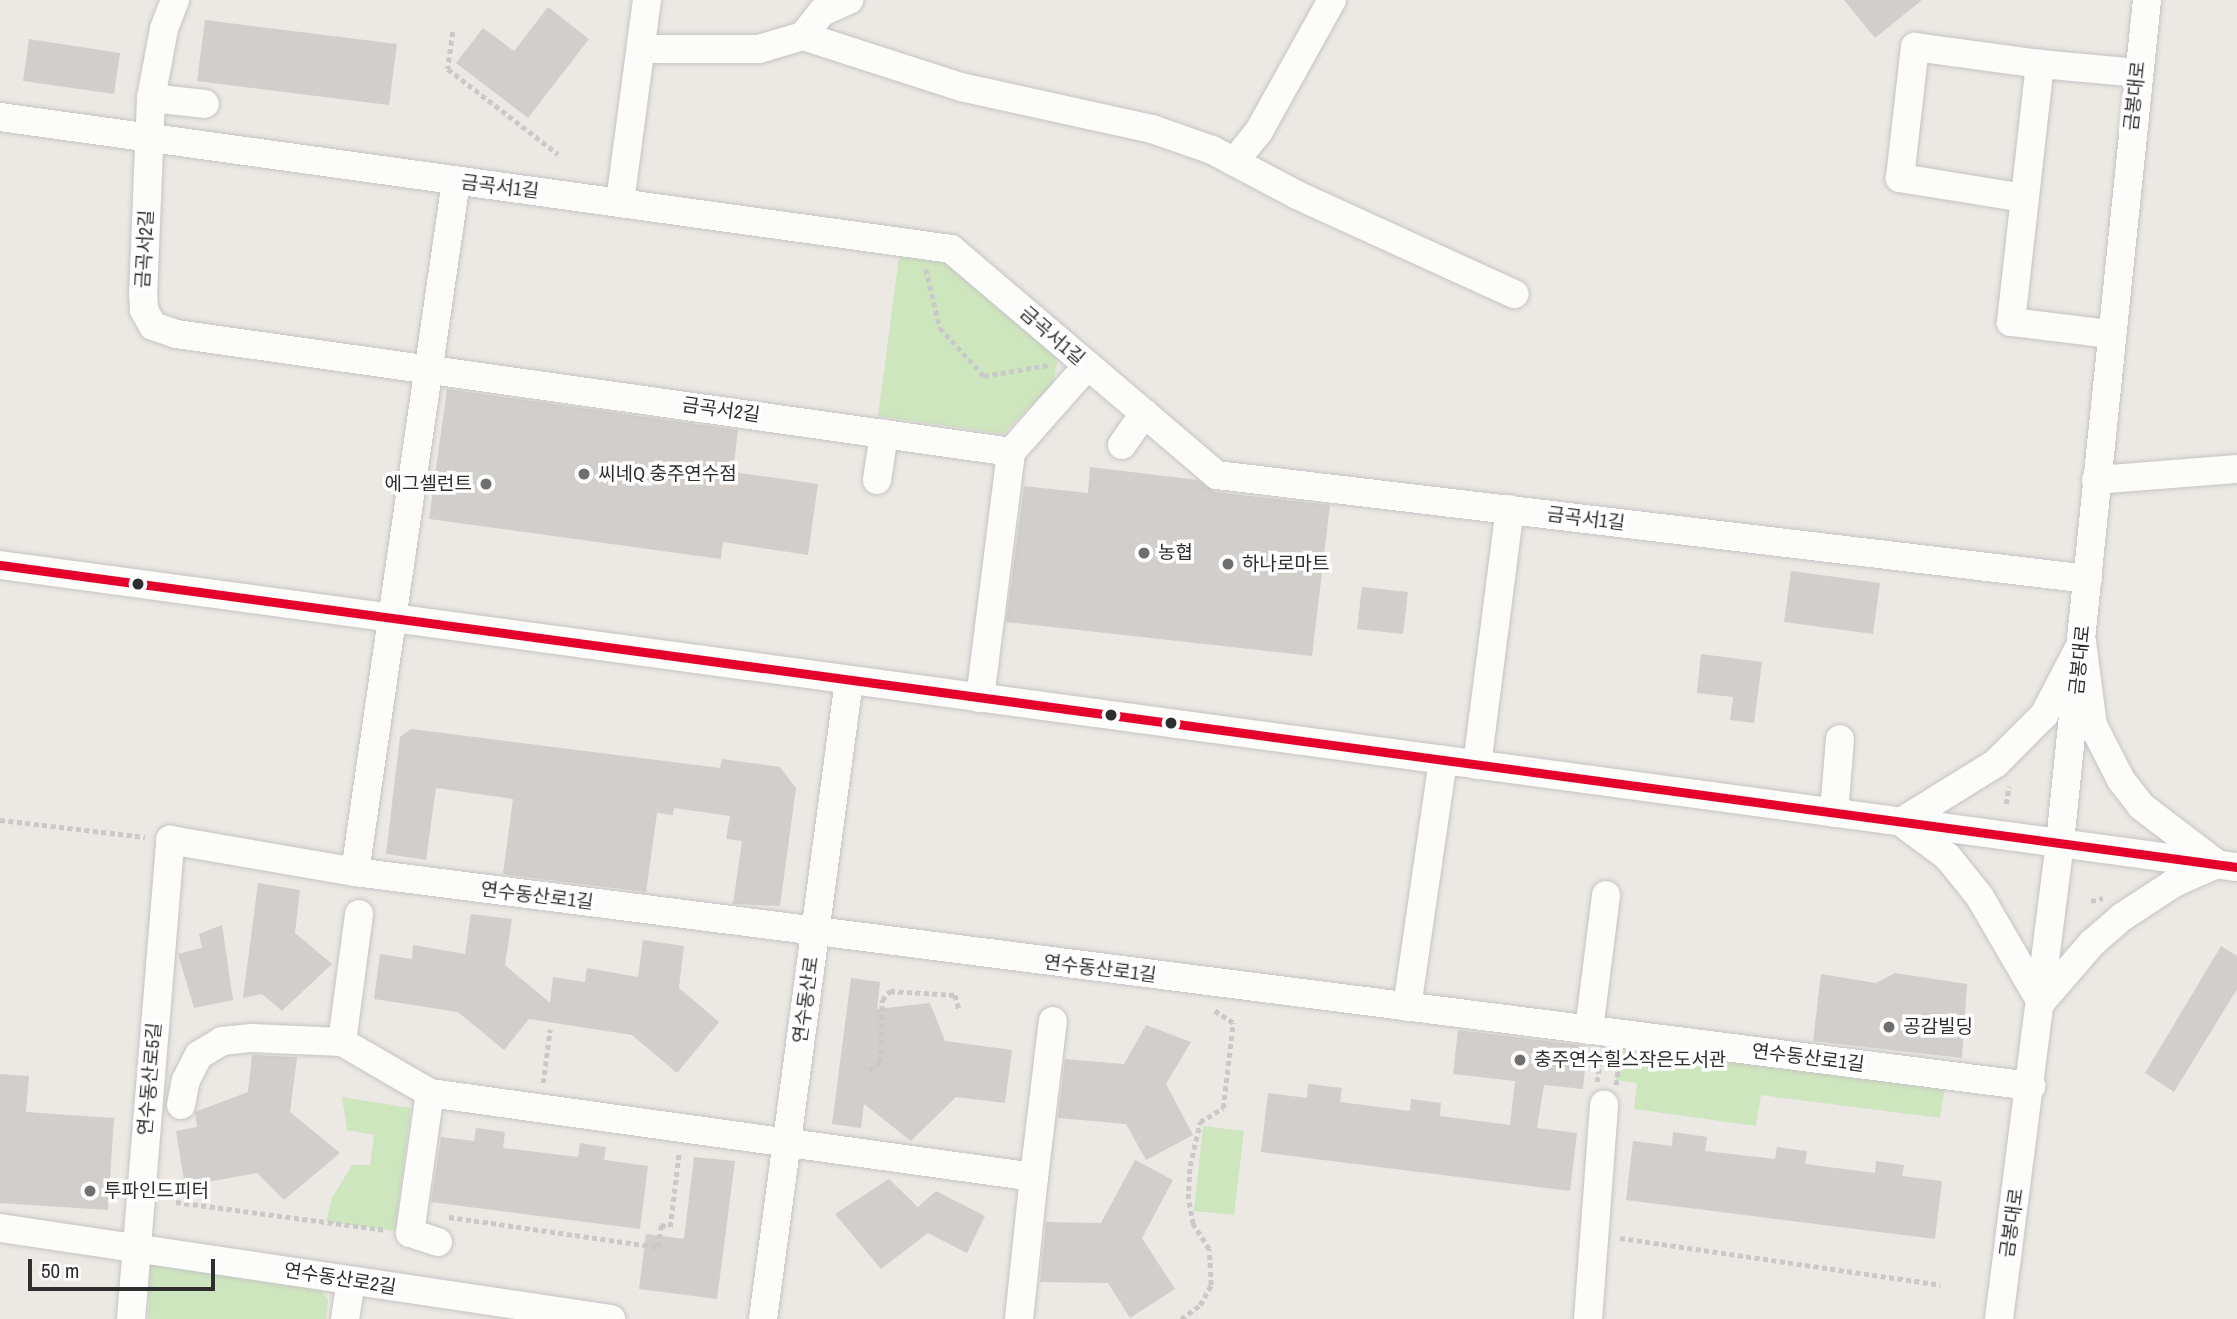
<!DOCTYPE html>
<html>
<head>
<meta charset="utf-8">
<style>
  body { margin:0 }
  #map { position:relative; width:2237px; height:1319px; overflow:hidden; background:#ece8e4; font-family:"Archivo Narrow","Noto Sans KR",sans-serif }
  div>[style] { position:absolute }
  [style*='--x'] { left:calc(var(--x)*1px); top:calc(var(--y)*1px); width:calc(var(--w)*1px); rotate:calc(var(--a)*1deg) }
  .green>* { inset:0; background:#cee6be }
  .building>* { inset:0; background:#d1cecb }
  .path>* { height:4.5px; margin-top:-2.25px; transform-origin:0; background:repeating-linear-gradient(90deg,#c9c9c8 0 5px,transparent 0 8.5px) }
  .roads { filter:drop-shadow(0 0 2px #c5c4c5) drop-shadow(0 0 2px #c5c4c5) }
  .minor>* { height:28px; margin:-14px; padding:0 14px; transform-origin:14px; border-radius:14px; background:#fcfcfb }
  .bus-1>* { height:9px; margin:-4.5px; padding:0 4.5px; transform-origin:4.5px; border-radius:4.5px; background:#e4002b }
  .dots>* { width:19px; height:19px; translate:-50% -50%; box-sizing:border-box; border:4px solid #fff; border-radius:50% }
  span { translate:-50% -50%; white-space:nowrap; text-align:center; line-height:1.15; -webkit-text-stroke:7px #fff; paint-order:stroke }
  .street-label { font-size:19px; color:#2e2e2e }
  .poi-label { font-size:19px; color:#2e2e2e }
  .left { translate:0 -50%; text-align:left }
  .right { translate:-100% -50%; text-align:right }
  .scale { position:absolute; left:28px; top:1259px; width:187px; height:32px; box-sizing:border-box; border:4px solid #2e2e2e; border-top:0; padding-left:9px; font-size:21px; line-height:24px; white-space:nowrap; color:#2e2e2e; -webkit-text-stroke:5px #fff; paint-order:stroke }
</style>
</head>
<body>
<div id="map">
  <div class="green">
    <div style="clip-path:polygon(901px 241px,951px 249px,1061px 343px,1053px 384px,1003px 434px,878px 416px)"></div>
    <div style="clip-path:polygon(1620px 1046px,1945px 1087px,1940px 1118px,1761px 1095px,1756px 1126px,1634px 1109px,1637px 1083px,1616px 1080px)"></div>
    <div style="clip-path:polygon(342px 1097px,411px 1108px,395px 1231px,326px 1222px,332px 1198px,352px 1165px,370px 1165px,374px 1135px,347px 1130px)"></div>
    <div style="clip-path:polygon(1203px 1126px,1244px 1131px,1234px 1215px,1194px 1211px)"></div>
    <div style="clip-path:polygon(161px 1261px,320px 1289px,328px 1300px,326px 1319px,148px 1319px,150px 1266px)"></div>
  </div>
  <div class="building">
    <div style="clip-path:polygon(1844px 0,1922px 0,1875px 38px)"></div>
    <div style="clip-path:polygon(548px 7px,589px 39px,528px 118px,456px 63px,483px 28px,514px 51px)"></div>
    <div style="clip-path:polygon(205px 20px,397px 44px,389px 105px,197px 81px)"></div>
    <div style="clip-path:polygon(29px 39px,120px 53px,114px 94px,23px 81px)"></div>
    <div style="clip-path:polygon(447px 389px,738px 430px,733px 472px,818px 484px,808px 555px,723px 542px,721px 559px,429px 519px)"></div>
    <div style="clip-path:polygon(1090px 467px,1198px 480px,1215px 492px,1330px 505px,1312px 656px,1006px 622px,1024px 486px,1088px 493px)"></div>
    <div style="clip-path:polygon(1791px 571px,1880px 583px,1873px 634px,1784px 622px)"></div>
    <div style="clip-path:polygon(1362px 587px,1408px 592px,1403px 634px,1357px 629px)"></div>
    <div style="clip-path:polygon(1701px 654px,1762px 662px,1754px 723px,1730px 720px,1733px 697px,1697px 693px)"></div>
    <div style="clip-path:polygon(411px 729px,720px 768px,722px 759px,780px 767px,796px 788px,780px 906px,733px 904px,742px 841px,726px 839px,730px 816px,674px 808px,673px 815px,657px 813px,646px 892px,503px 874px,513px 799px,436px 788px,426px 860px,386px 854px,400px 737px)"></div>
    <div style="clip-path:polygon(258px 883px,300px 890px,295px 933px,332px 964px,282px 1011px,262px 994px,243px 998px)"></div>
    <div style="clip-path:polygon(471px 914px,512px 919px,505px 965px,550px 1003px,553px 977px,585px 982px,587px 968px,638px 977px,643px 940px,684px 946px,679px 988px,719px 1022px,677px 1073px,632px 1035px,529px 1019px,504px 1050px,458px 1012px,374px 999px,380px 954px,412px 959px,413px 945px,465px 954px)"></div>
    <div style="clip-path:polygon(222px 925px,233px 1000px,194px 1008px,178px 954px,202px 948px,199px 934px)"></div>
    <div style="clip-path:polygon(2221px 946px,2237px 956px,2237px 989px,2174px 1092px,2145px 1073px)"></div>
    <div style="clip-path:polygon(1895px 973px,1967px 984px,1962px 1058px,1813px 1041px,1821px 974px,1876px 983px)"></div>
    <div style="clip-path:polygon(851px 978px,880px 982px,877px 1009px,930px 1003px,945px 1041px,1012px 1050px,1005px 1103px,956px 1097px,911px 1141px,864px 1104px,861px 1128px,832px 1124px)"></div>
    <div style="clip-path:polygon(1146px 1025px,1191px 1042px,1166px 1084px,1193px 1135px,1146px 1160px,1126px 1124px,1058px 1118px,1065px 1059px,1124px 1064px)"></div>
    <div style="clip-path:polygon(1458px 1030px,1587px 1046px,1583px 1089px,1544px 1085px,1537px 1128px,1577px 1133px,1570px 1191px,1261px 1152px,1268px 1093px,1307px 1098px,1308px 1084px,1342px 1088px,1340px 1102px,1410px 1111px,1411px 1099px,1441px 1103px,1440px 1116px,1510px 1125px,1515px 1081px,1453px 1074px)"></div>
    <div style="clip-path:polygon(252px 1055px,297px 1057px,290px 1112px,340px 1153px,284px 1200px,257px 1173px,185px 1186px,176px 1131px,197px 1127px,195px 1112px,248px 1092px)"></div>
    <div style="clip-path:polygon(0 1074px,29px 1076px,26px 1112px,114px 1118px,108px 1210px,0 1203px)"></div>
    <div style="clip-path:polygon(476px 1128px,505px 1132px,503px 1148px,578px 1157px,580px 1143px,606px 1147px,604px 1160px,648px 1166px,640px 1229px,431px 1202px,441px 1137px,474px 1141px)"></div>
    <div style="clip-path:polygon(1673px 1132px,1707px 1137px,1705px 1151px,1775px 1159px,1777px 1147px,1807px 1151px,1805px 1164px,1875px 1173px,1876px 1161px,1904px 1165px,1902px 1176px,1942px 1181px,1935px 1239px,1626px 1200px,1633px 1141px,1672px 1146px)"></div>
    <div style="clip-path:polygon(694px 1157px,735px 1161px,717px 1299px,639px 1289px,646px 1234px,684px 1239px)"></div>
    <div style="clip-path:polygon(1135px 1160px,1173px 1180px,1142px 1238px,1175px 1289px,1130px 1318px,1108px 1283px,1040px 1282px,1046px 1222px,1101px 1223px)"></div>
    <div style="clip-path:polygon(889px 1179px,918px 1207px,936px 1191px,985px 1216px,967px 1253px,928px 1233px,881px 1269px,835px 1214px)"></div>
  </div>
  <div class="path">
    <div style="--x:453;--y:32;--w:37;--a:98"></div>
    <div style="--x:448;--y:69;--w:139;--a:37.7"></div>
    <div style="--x:926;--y:269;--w:61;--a:76.7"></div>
    <div style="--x:940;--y:328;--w:65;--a:47.5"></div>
    <div style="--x:984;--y:376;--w:65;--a:-9.8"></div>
    <div style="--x:2006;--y:804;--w:18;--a:-81"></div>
    <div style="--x:0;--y:820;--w:146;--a:6.7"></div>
    <div style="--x:2091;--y:901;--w:12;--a:-14"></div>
    <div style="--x:869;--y:1070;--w:14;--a:-36"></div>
    <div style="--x:880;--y:1062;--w:62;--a:-88.2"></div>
    <div style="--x:882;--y:1000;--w:12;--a:-48"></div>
    <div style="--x:890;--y:991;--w:65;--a:3.5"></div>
    <div style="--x:955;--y:995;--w:15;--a:74"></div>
    <div style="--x:1597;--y:1082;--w:26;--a:-83"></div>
    <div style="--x:543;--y:1083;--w:54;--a:-82.6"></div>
    <div style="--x:1616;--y:1085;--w:26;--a:-83"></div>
    <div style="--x:176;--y:1202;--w:212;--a:7.6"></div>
    <div style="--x:449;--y:1217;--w:211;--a:8.2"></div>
    <div style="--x:658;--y:1247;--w:22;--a:-82"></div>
    <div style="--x:661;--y:1225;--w:9;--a:13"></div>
    <div style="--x:670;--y:1227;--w:75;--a:-83.1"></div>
    <div style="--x:1620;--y:1238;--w:324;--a:8.3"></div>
    <div style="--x:1181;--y:1319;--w:24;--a:-36"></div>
    <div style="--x:1200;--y:1305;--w:23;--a:-61"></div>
    <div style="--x:1211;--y:1285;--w:36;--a:-93"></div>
    <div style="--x:1209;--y:1249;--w:30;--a:-123"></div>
    <div style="--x:1193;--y:1224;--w:25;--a:-101"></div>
    <div style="--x:1188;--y:1199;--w:33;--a:-87"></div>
    <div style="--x:1190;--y:1166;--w:45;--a:-77.2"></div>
    <div style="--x:1200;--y:1122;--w:27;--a:-31"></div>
    <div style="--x:1223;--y:1108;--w:86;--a:-83.3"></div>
    <div style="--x:1233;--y:1023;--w:24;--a:-147"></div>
  </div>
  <div class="roads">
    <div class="minor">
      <div style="--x:175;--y:0;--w:31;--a:111"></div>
      <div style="--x:164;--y:29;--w:70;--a:100.7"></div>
      <div style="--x:151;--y:98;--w:196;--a:92.3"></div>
      <div style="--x:143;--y:294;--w:16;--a:86"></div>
      <div style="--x:144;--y:310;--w:18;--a:61"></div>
      <div style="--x:153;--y:326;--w:24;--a:19"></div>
      <div style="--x:176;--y:334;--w:843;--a:8.04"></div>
      <div style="--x:803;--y:36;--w:166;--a:17.9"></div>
      <div style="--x:961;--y:87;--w:196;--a:12.4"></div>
      <div style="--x:1152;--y:129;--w:64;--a:19.3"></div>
      <div style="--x:1212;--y:150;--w:96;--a:27.9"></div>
      <div style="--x:1297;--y:195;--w:239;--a:24.5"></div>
      <div style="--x:641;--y:49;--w:118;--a:0"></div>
      <div style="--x:759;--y:49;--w:46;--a:-16.5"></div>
      <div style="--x:803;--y:36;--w:31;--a:-52"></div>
      <div style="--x:822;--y:12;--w:30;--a:-24"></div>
      <div style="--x:151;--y:98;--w:54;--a:6.3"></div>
      <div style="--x:0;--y:117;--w:960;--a:7.9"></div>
      <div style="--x:951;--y:249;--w:349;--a:40.4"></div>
      <div style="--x:1217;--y:475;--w:877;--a:6.81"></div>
      <div style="--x:1234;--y:162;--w:40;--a:-51"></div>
      <div style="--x:1259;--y:131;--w:150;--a:-60.9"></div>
      <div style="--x:2024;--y:198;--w:126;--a:-170.8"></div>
      <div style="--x:1900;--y:178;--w:132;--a:-83.5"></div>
      <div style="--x:1915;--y:47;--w:126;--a:7.7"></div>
      <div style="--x:620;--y:202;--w:204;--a:-82.4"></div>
      <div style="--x:2109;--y:334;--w:99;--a:-173"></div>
      <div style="--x:2011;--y:322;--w:260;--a:-83.6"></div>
      <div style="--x:2040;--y:64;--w:98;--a:5.2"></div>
      <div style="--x:1122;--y:445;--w:39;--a:-55"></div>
      <div style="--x:877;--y:480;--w:47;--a:-81.3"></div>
      <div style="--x:2096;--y:480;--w:141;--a:-4.5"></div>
      <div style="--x:0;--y:565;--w:2257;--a:7.69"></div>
      <div style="--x:2082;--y:642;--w:84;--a:82.5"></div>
      <div style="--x:2093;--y:725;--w:62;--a:63"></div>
      <div style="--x:2121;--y:780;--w:33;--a:52"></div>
      <div style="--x:2141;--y:806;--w:96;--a:37.3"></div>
      <div style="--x:2217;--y:864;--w:47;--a:156.2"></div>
      <div style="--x:2174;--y:883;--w:62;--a:146.8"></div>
      <div style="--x:2122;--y:917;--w:40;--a:139"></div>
      <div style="--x:2092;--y:943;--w:78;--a:130.8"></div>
      <div style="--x:2041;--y:1002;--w:121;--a:-120.2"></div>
      <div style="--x:1980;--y:897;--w:51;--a:-128.7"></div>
      <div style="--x:1948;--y:857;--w:59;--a:-143.3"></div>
      <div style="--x:1901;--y:822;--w:112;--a:-31.8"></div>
      <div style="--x:1996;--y:763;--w:68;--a:-45"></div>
      <div style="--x:2044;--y:715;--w:82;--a:-62.5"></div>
      <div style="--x:980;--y:698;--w:248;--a:-82.8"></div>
      <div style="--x:1011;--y:452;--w:115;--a:-48.5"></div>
      <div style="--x:1477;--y:765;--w:258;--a:-82.7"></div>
      <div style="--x:1834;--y:813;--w:74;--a:-85.4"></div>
      <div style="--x:355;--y:872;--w:698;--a:-81.68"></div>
      <div style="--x:1407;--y:1007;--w:250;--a:-81.7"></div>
      <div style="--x:1589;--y:1030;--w:136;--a:-82.8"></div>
      <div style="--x:342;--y:1042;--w:129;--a:-82.4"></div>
      <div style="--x:181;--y:1105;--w:25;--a:-79"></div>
      <div style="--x:186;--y:1080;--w:28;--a:-63"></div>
      <div style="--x:199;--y:1055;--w:27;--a:-31"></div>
      <div style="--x:222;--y:1041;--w:30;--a:-6"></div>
      <div style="--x:252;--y:1038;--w:90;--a:2.5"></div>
      <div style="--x:342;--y:1042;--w:102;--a:30.1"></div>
      <div style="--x:0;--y:1228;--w:618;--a:8.47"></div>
      <div style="--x:438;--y:1242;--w:29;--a:-162"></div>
      <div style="--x:410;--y:1233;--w:141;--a:-81.9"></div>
      <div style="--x:430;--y:1093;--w:610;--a:7.92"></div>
      <div style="--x:1034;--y:1177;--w:157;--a:-83.1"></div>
      <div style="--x:131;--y:1319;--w:481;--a:-85.3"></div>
      <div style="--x:170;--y:840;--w:188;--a:9.8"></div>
      <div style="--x:355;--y:872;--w:1690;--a:7.28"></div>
      <div style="--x:345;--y:1319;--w:37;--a:-81"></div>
      <div style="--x:763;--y:1319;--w:645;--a:-82.33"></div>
      <div style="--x:1019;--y:1319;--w:143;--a:-84"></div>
      <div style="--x:1588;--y:1319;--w:215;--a:-85.7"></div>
      <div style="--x:1999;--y:1319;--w:481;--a:-82.7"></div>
      <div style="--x:2060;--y:842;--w:846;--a:-84.1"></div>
    </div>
  </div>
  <div class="bus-1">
    <div style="--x:0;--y:565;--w:2257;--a:7.69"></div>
  </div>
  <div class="dots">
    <div style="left:584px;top:474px;background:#706f6e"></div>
    <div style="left:486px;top:484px;background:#706f6e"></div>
    <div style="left:1144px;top:553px;background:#706f6e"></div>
    <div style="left:1228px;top:564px;background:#706f6e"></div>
    <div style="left:138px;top:584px;background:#2e2e2e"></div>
    <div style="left:1111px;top:715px;background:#2e2e2e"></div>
    <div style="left:1171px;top:723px;background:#2e2e2e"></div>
    <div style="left:1889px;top:1027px;background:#706f6e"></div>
    <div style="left:1520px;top:1060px;background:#706f6e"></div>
    <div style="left:90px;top:1191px;background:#706f6e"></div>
  </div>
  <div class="street-label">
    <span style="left:2135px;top:96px;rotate:-84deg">금봉대로</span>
    <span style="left:500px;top:187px;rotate:7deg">금곡서1길</span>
    <span style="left:145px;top:249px;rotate:-87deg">금곡서2길</span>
    <span style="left:1052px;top:336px;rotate:41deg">금곡서1길</span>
    <span style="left:721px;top:410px;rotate:8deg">금곡서2길</span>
    <span style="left:1586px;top:519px;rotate:7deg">금곡서1길</span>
    <span style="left:2080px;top:660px;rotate:-84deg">금봉대로</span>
    <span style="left:537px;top:896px;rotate:7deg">연수동산로1길</span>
    <span style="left:1100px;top:969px;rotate:7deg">연수동산로1길</span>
    <span style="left:806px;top:1000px;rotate:-82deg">연수동산로</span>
    <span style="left:1808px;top:1058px;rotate:7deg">연수동산로1길</span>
    <span style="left:150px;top:1079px;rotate:-85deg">연수동산로5길</span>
    <span style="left:2012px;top:1223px;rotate:-82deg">금봉대로</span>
    <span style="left:340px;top:1279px;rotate:9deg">연수동산로2길</span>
  </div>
  <div class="poi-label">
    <span class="left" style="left:598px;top:474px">씨네Q 충주연수점</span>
    <span class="right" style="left:472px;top:484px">에그셀런트</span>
    <span class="left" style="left:1158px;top:553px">농협</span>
    <span class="left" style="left:1242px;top:564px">하나로마트</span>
    <span class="left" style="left:1903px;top:1027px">공감빌딩</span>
    <span class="left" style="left:1534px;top:1060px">충주연수힐스작은도서관</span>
    <span class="left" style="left:104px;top:1191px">투파인드피터</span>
  </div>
  <div class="scale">50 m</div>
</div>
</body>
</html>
